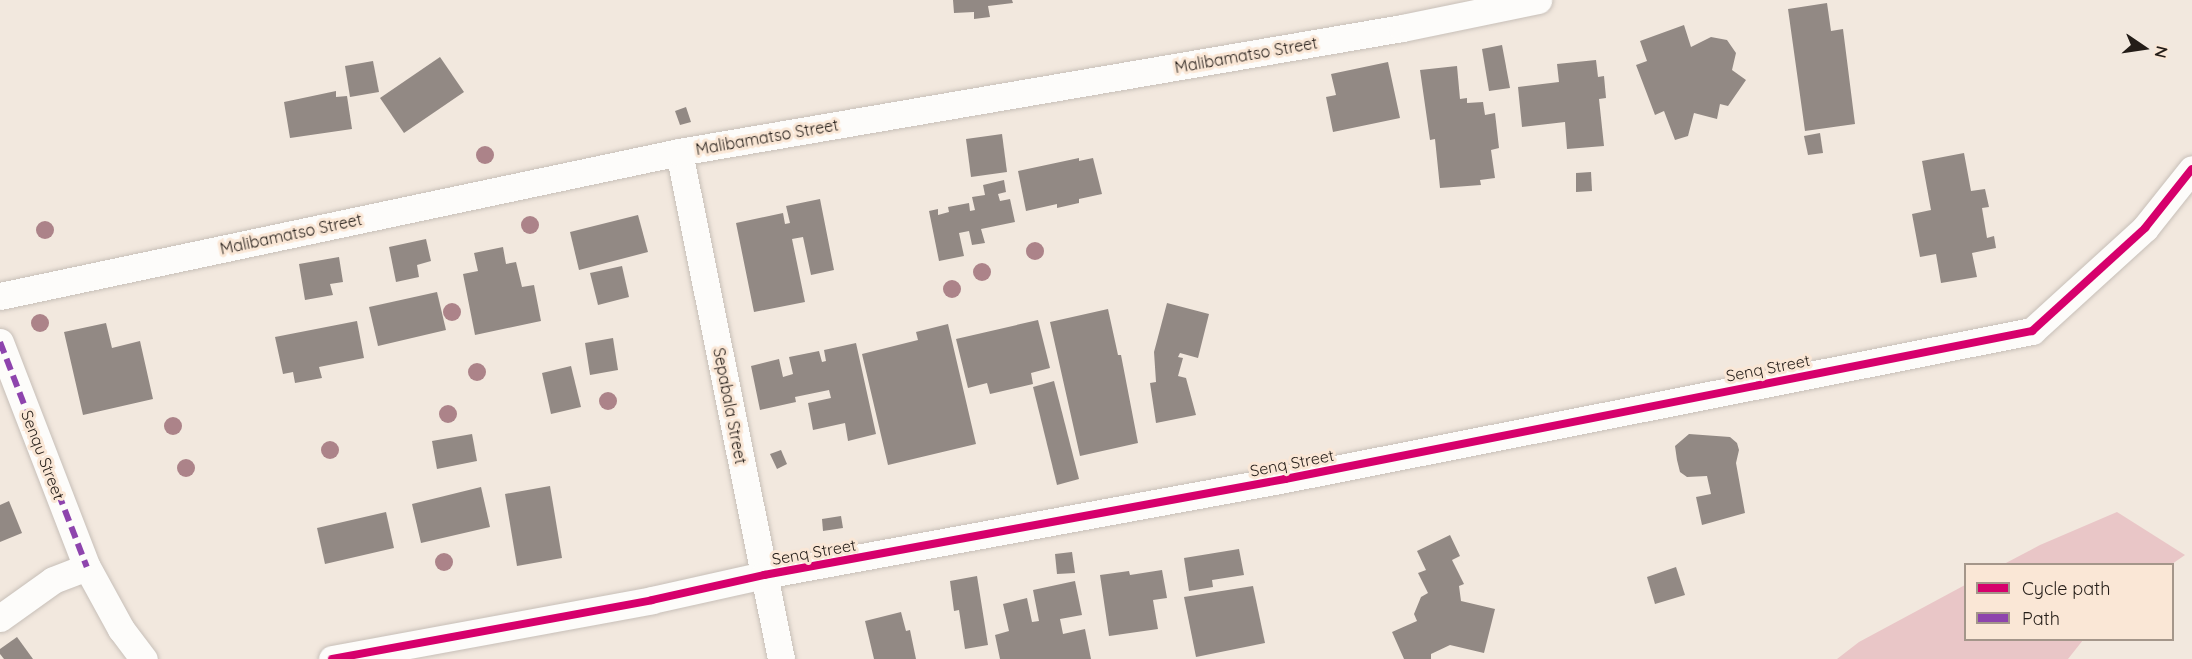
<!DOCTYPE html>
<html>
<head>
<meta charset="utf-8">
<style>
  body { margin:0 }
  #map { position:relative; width:2192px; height:659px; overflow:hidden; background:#f2e8de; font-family:Quicksand,sans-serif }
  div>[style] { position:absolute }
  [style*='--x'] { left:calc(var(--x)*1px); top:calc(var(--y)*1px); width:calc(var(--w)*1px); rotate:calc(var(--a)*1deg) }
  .forest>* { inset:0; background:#e9c6c7 }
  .building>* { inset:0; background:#928984 }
  .roads { filter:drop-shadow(0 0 2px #c7bfb8) drop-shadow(0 0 2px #c7bfb8) }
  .street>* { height:27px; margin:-13.5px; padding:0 13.5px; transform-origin:13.5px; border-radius:13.5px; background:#fdfcfa }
  .quiet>* { height:6px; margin-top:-3px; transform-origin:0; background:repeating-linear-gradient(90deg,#8e44ad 0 12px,transparent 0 18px) }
  .cycleway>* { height:8px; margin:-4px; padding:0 4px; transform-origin:4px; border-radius:4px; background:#d6006c }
  .trees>* { width:18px; height:18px; margin:-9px; border-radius:50%; background:#ac8389 }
  span { translate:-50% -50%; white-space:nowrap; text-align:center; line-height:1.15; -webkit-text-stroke:6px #fae7d6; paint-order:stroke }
  .street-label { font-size:16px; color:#241d18 }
  .legend { position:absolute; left:1964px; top:563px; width:210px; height:78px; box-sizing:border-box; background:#fae7d6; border:2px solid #a4968a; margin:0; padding:8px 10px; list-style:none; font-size:18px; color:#241d18 }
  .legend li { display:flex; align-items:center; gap:12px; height:30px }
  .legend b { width:30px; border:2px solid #a4968a }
  .north { position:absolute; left:2114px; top:18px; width:60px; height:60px; -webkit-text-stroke:4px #fae7d6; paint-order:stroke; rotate:103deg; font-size:16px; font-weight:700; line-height:24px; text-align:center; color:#241d18 }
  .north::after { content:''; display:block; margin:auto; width:21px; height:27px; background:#241d18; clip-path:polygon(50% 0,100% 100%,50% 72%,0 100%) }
</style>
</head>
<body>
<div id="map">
  <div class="forest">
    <div style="clip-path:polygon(2117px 512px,2185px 555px,2172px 564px,2004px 564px,2040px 545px)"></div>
    <div style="clip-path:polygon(1965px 585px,1966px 640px,2083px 640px,2068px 659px,1837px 659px,1859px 642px)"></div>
  </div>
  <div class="building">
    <div style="clip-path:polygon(953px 0,1012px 0,1013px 3px,988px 6px,990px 17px,974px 19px,974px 12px,954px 13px)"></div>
    <div style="clip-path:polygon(1827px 3px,1831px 31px,1843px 29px,1855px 124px,1805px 131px,1788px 9px)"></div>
    <div style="clip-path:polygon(1684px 25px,1691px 47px,1711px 37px,1727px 40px,1736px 53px,1732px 70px,1746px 80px,1728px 106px,1720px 104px,1717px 119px,1694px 113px,1688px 136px,1675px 140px,1664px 111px,1655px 115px,1636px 65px,1647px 61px,1640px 41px)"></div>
    <div style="clip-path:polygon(1502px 45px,1510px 88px,1489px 91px,1482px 49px)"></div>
    <div style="clip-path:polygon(440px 57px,464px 92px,404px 133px,380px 98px)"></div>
    <div style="clip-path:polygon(1596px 60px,1598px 77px,1604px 76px,1606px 98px,1599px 99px,1604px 146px,1567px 149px,1565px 122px,1522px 127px,1518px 87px,1559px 82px,1557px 64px)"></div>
    <div style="clip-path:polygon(373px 61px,379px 92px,350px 97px,345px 66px)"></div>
    <div style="clip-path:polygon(1388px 62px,1400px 118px,1333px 132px,1326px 97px,1336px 95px,1331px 74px)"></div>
    <div style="clip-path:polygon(1457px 66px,1460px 99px,1467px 98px,1467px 103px,1483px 102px,1485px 115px,1495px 113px,1499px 148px,1491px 150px,1495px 178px,1480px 180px,1481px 185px,1440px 188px,1435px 139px,1430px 140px,1420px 70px)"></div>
    <div style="clip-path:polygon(336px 91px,336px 97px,347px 96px,352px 129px,290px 138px,284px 102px)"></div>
    <div style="clip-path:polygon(686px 107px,691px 122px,680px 125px,675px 111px)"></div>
    <div style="clip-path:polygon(1820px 133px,1823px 153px,1808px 155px,1804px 136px)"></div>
    <div style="clip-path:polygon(1002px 134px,1007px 172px,971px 177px,966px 139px)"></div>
    <div style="clip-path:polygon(1964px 153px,1971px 191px,1985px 189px,1989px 207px,1982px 208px,1987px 238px,1994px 236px,1996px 248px,1972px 253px,1977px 277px,1941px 283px,1936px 254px,1920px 257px,1912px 214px,1931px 210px,1922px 161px)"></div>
    <div style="clip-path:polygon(1079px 158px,1079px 161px,1093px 158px,1102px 194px,1079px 199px,1079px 203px,1057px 208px,1057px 204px,1026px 211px,1018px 171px)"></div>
    <div style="clip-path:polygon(1591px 172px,1592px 191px,1576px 192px,1576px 173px)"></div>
    <div style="clip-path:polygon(1004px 180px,1006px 192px,998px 194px,1000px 201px,1010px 199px,1015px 222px,981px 229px,985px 243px,972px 245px,969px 231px,959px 233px,964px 256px,939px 261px,929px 211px,938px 209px,938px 215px,949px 212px,948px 207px,969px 203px,970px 211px,975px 210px,972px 197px,985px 195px,983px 185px)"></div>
    <div style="clip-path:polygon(820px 199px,834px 270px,811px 275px,803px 237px,792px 239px,805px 302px,754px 312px,736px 223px,783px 213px,785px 224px,790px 223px,786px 206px)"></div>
    <div style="clip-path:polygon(638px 215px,648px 252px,579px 270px,570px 232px)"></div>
    <div style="clip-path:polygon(426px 239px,431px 261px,417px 265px,419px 277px,396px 282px,389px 247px)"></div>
    <div style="clip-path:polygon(503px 247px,506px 264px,516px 262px,522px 287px,534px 285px,541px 321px,475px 335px,463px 274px,478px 271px,474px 253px)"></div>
    <div style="clip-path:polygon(339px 257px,343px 282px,330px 284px,333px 295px,305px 300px,299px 264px)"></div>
    <div style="clip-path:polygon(622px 266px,629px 297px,598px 305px,590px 273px)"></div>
    <div style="clip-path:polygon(437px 292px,446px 330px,378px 346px,369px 307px)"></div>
    <div style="clip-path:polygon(1167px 303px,1209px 314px,1198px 358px,1180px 353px,1178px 357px,1183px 358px,1178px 376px,1186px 378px,1196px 415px,1156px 423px,1150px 383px,1156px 382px,1154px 352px)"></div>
    <div style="clip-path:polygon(1108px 309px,1118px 355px,1121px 355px,1138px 443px,1080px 456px,1050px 322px)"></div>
    <div style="clip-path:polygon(1038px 320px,1050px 368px,1031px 373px,1033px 384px,990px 394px,987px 383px,968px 388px,956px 339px)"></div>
    <div style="clip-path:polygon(357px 321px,364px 358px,319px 367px,322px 378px,295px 383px,293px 372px,283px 374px,275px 337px)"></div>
    <div style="clip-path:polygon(106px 323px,112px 348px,140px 341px,153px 399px,83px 415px,64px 332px)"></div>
    <div style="clip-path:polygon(948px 324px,976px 444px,888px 465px,862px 354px,918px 340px,916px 332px)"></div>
    <div style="clip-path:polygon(613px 338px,618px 370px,590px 375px,585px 343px)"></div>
    <div style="clip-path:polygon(856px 343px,876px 434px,848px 441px,845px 423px,813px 430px,808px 403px,831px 398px,829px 390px,795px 397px,796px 402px,760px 410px,751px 366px,779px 359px,783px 377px,793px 374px,789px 357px,819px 351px,822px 362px,826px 361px,824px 350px)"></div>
    <div style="clip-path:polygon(571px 366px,581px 407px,551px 414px,542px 373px)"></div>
    <div style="clip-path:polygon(1054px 381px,1079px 479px,1057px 485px,1033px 387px)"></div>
    <div style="clip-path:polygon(472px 434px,477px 461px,437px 469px,432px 441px)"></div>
    <div style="clip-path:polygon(1689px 434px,1730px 437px,1737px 443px,1739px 450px,1736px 463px,1745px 513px,1702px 525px,1696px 497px,1711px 494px,1707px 476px,1687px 477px,1680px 472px,1677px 460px,1675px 446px)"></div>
    <div style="clip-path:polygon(781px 450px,787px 464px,777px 469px,770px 454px)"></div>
    <div style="clip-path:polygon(550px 486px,562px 558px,517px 566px,505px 494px)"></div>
    <div style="clip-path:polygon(481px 487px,490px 527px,421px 543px,412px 504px)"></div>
    <div style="clip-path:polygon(9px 501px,22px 533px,0 542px,0 505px)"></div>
    <div style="clip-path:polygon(386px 512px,394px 548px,325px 564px,317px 528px)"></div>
    <div style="clip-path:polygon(841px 516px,843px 528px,823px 531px,822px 519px)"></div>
    <div style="clip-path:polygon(1450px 535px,1460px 556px,1452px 560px,1464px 584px,1459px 586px,1461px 601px,1495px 609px,1484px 653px,1450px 645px,1431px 654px,1431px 659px,1404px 659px,1392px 632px,1417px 621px,1414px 614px,1421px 597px,1428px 593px,1418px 573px,1426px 570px,1417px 551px)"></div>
    <div style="clip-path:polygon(1239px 549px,1244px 575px,1212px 580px,1213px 587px,1189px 591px,1184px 558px)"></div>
    <div style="clip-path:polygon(1072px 552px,1075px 573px,1057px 574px,1055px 554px)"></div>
    <div style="clip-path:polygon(1676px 567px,1685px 595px,1655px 604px,1647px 577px)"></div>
    <div style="clip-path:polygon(1162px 570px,1167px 598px,1153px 600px,1158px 629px,1109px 636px,1100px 575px,1129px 571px,1130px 575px)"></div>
    <div style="clip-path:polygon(977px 576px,988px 645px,965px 649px,959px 610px,954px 611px,950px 581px)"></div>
    <div style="clip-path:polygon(1075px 581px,1082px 615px,1060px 619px,1063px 634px,1085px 629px,1091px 659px,1000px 659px,995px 635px,1009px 631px,1003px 604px,1027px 598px,1032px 622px,1039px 621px,1033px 590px)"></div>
    <div style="clip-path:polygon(1253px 586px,1265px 643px,1196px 657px,1184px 597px)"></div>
    <div style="clip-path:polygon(901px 612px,906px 631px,910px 630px,916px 659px,874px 659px,865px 621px)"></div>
    <div style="clip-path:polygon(17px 637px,33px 659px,4px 659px,0 654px,0 649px)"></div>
  </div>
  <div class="roads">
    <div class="street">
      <div style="--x:679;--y:152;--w:517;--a:78.62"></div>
      <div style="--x:0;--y:296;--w:694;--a:-11.97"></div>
      <div style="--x:679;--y:152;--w:734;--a:-9.73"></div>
      <div style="--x:1402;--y:28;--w:139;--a:-11.6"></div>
      <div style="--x:0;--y:342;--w:241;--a:68.9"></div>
      <div style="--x:0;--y:618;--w:65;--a:-35.6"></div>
      <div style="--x:53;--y:580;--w:36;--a:-21"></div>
      <div style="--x:87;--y:567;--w:71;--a:61.3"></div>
      <div style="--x:121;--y:629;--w:38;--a:53"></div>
      <div style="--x:332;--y:659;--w:325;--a:-10.4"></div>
      <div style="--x:652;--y:600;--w:115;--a:-12.6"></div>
      <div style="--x:764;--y:575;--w:530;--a:-10.44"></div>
      <div style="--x:1285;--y:479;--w:762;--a:-11.21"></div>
      <div style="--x:2032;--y:331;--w:153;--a:-42.3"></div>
      <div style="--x:2145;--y:228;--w:75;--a:-51.5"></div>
    </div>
  </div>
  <div class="quiet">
    <div style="--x:0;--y:342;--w:241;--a:68.9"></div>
  </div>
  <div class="cycleway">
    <div style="--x:332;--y:659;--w:325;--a:-10.4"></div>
    <div style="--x:652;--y:600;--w:115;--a:-12.6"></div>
    <div style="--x:764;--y:575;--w:530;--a:-10.44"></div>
    <div style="--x:1285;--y:479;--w:762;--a:-11.21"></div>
    <div style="--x:2032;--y:331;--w:153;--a:-42.3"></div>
    <div style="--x:2145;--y:228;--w:75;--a:-51.5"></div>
  </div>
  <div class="trees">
    <div style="left:485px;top:155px"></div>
    <div style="left:530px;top:225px"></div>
    <div style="left:45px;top:230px"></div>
    <div style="left:1035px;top:251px"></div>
    <div style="left:982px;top:272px"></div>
    <div style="left:952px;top:289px"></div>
    <div style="left:452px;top:312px"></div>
    <div style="left:40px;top:323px"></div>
    <div style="left:477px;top:372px"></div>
    <div style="left:608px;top:401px"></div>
    <div style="left:448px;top:414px"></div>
    <div style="left:173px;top:426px"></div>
    <div style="left:330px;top:450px"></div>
    <div style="left:186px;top:468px"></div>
    <div style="left:444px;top:562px"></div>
  </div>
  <div class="street-label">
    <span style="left:1246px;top:55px;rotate:-10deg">Malibamatso Street</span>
    <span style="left:767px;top:137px;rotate:-10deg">Malibamatso Street</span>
    <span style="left:291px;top:234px;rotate:-12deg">Malibamatso Street</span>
    <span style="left:1768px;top:368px;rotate:-11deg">Senq Street</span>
    <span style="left:730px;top:406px;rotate:79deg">Sepabala Street</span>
    <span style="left:43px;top:455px;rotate:69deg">Senqu Street</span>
    <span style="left:1292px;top:463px;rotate:-11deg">Senq Street</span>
    <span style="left:814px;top:552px;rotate:-10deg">Senq Street</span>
  </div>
  <ul class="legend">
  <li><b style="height:8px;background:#d6006c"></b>Cycle path</li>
  <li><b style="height:8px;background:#8e44ad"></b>Path</li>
  </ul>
  <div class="north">N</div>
</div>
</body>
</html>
